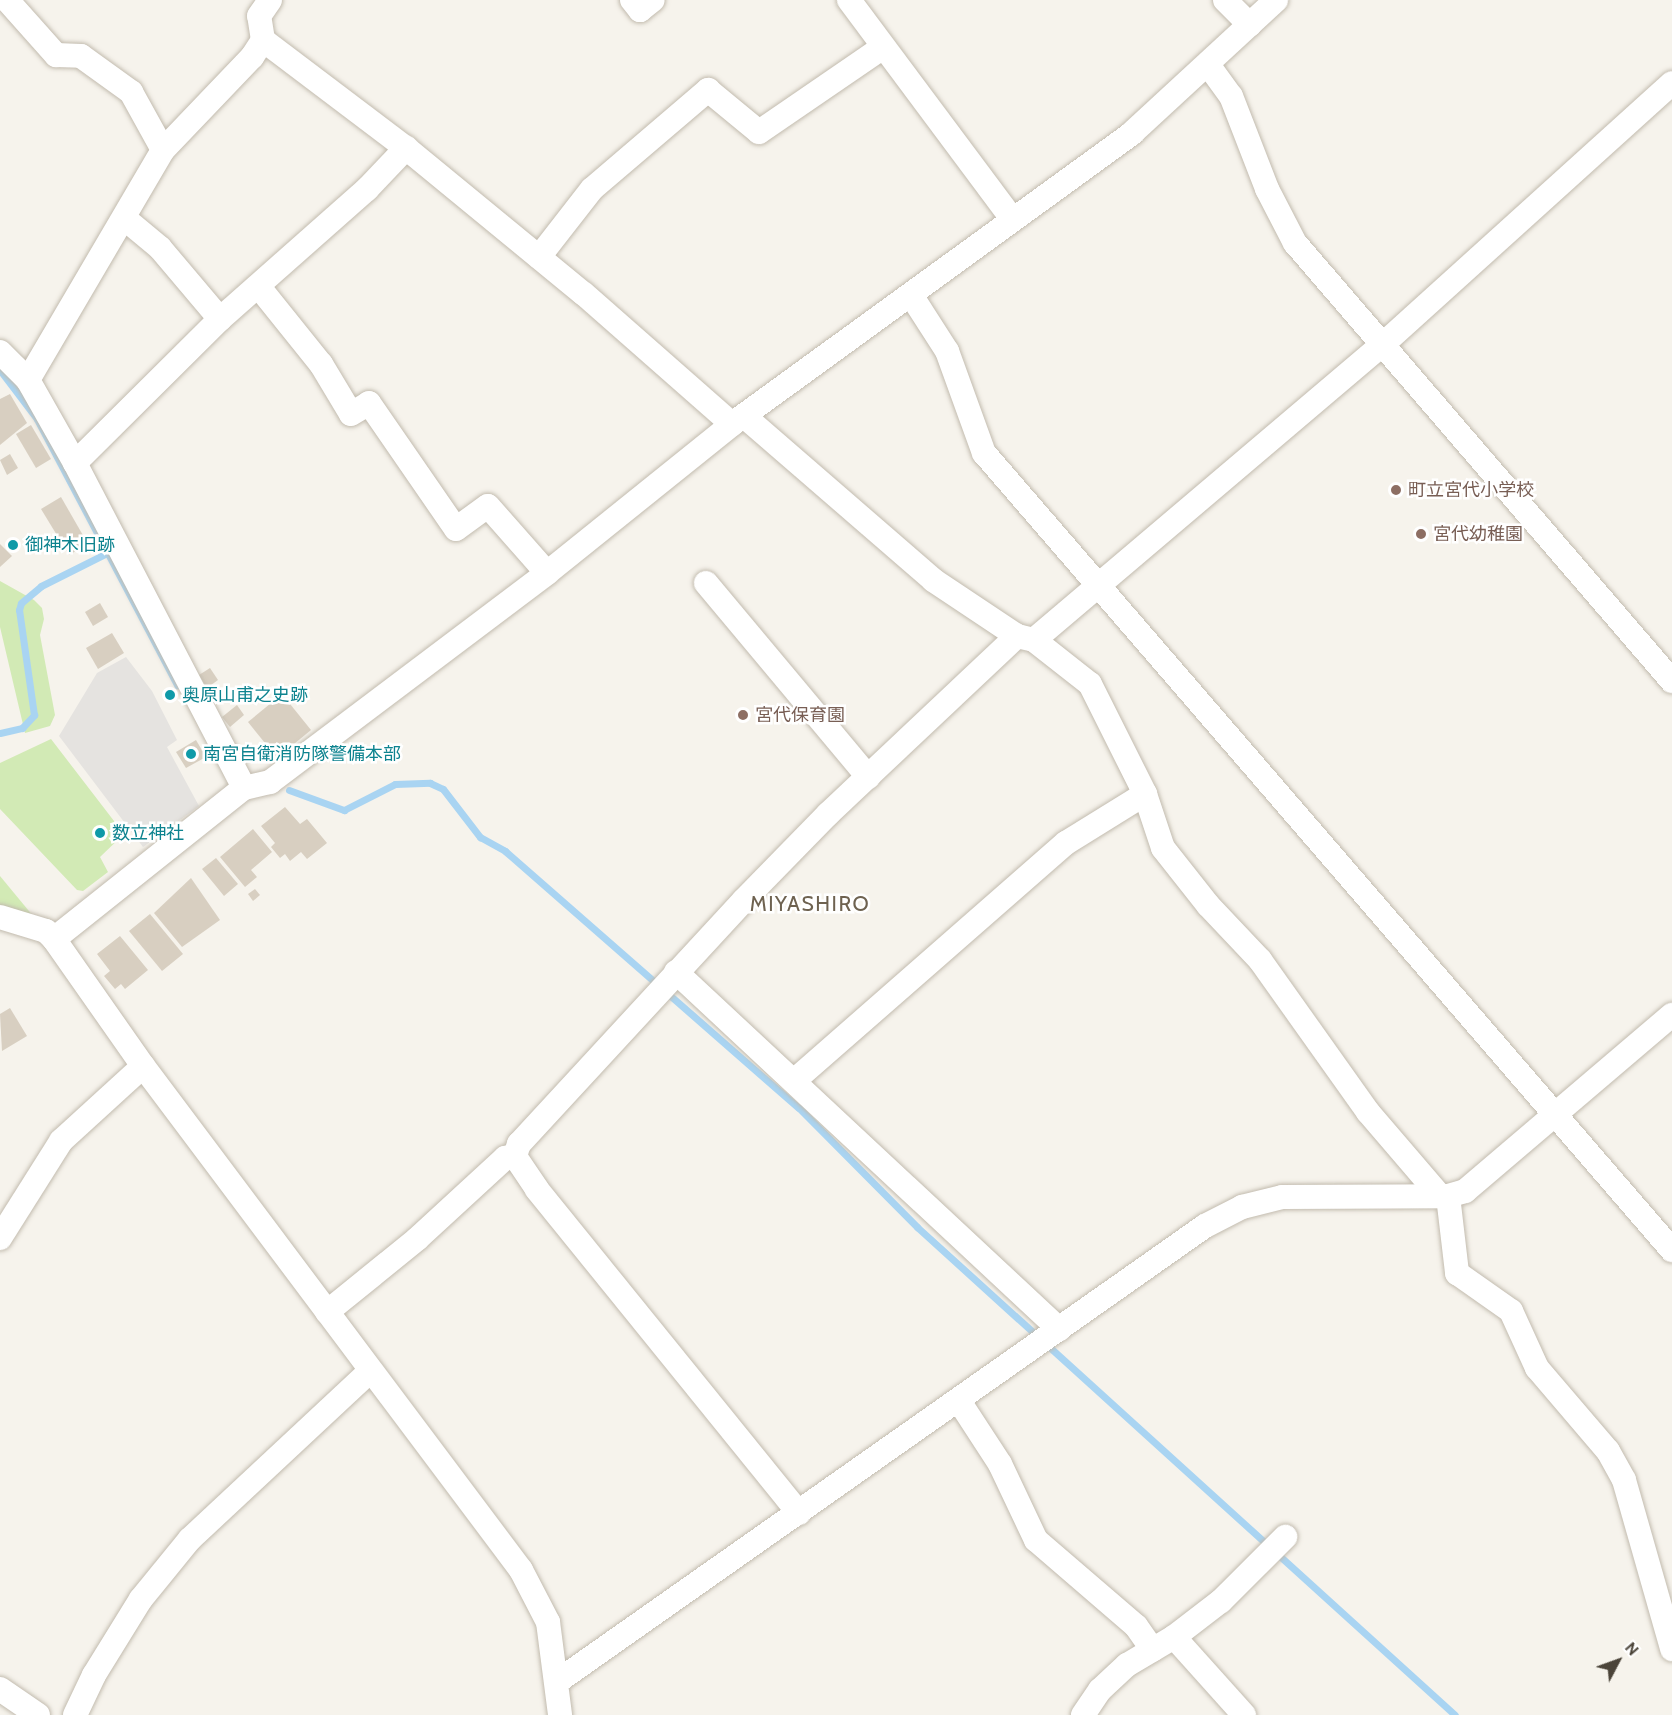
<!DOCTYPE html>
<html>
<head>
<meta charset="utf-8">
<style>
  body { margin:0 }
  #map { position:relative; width:1672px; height:1715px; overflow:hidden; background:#f6f3ec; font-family:Cabin,"Noto Sans JP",sans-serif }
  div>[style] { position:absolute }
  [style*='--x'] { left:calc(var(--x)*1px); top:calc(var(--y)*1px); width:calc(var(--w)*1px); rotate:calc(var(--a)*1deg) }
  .green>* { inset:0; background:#d2eab5 }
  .parking>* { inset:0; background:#e5e3e0 }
  .stream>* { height:7px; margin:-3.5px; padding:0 3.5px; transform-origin:3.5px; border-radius:3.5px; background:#a9d4f2 }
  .building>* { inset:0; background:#d8cfc1 }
  .roads { filter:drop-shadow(0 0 2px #c2bbae) drop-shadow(0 0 2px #c2bbae) }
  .street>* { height:24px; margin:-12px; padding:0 12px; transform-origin:12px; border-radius:12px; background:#fff }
  .dots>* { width:16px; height:16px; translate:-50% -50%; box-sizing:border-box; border:3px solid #fff; border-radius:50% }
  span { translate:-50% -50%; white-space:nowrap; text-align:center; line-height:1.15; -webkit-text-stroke:5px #fff; paint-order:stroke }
  .education-label { font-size:18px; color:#785e54 }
  .left { translate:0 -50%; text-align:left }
  .culture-label { font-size:18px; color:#0d838f }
  .quarter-label { font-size:21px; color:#6e6250; letter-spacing:1.5px }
  .north { position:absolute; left:1588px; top:1631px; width:60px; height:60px; -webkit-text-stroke:4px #fff; paint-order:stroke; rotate:49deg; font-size:16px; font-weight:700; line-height:24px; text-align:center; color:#4b4439 }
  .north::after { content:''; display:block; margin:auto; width:21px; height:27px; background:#4b4439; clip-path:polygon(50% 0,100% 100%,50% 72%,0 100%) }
</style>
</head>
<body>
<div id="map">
  <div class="green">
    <div style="clip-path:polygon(0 581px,34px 600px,42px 608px,44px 619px,40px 635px,55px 715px,50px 726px,25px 733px,0 627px)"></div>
    <div style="clip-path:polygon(51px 739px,124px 834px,100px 857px,108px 872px,83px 891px,77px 890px,0 809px,0 763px)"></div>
    <div style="clip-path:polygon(0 876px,38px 922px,0 907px)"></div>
  </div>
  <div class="parking">
    <div style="clip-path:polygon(126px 657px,152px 691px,177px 740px,167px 747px,199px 806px,143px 847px,59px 736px,97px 673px)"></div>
  </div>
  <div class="stream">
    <div style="--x:0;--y:370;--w:61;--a:52.9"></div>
    <div style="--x:37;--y:419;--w:301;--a:62.2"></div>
    <div style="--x:0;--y:733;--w:23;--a:-13"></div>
    <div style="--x:22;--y:728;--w:18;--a:-47"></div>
    <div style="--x:34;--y:715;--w:106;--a:-98.1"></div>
    <div style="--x:19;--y:610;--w:7;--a:-74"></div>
    <div style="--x:21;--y:603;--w:26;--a:-40"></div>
    <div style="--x:41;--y:586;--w:74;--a:-26.6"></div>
    <div style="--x:289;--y:790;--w:59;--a:20"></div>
    <div style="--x:344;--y:810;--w:57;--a:-27"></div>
    <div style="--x:395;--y:784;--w:35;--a:-2"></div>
    <div style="--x:430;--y:783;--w:14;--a:25"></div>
    <div style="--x:443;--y:789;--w:61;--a:52.4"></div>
    <div style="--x:480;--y:837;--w:29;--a:29"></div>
    <div style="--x:505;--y:851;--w:390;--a:41.2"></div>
    <div style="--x:799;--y:1108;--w:168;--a:45.2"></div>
    <div style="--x:917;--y:1227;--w:726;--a:42.21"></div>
  </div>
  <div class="building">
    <div style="clip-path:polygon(10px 394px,27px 423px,0 445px,0 399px)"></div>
    <div style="clip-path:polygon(31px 425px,51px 459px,36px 468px,16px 434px)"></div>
    <div style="clip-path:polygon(10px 454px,18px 468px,7px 475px,0 460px)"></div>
    <div style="clip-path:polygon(61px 497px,88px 544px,69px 555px,41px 509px)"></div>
    <div style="clip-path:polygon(0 544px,12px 556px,0 567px)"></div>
    <div style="clip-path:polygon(100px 603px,108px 617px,93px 626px,85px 612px)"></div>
    <div style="clip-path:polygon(112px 633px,124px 653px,98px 669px,86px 648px)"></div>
    <div style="clip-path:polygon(210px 668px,218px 680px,207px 688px,199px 675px)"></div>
    <div style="clip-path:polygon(282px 694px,311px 730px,277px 758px,248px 722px)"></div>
    <div style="clip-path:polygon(237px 705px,244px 715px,230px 727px,222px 717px)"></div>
    <div style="clip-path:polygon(196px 740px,206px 757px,186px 768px,176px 752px)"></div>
    <div style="clip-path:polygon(285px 807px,300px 824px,307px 819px,327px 843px,307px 859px,301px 852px,290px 861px,285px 854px,280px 858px,271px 847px,275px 843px,261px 826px)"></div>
    <div style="clip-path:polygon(253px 829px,272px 852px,251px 870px,257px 877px,245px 887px,220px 857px)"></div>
    <div style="clip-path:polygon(216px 858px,238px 884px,224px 896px,202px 869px)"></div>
    <div style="clip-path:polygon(191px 878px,220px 920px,182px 947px,154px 913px)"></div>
    <div style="clip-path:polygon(255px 889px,260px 895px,253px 901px,248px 894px)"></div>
    <div style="clip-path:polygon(150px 914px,183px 954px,162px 971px,129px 931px)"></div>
    <div style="clip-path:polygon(120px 936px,148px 970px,125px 989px,121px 984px,115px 989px,104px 976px,110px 971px,97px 954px)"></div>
    <div style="clip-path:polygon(10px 1008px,27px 1036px,2px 1051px,0 1014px)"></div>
  </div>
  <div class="roads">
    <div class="street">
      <div style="--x:7;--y:0;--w:74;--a:48.3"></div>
      <div style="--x:56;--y:55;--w:25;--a:2"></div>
      <div style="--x:81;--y:56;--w:62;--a:35.8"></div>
      <div style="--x:131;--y:92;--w:66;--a:61.1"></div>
      <div style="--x:632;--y:0;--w:13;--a:51"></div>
      <div style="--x:640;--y:10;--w:16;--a:-38"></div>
      <div style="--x:849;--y:0;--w:273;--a:53.3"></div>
      <div style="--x:1225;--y:0;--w:35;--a:45"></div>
      <div style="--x:263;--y:40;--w:179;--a:37.1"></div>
      <div style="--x:406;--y:148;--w:230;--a:39.4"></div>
      <div style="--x:584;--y:294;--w:197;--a:41.3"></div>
      <div style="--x:1209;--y:66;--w:37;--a:54"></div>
      <div style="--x:1231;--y:96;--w:100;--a:68.8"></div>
      <div style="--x:1267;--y:189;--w:61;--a:62.6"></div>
      <div style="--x:1295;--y:243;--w:578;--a:49.28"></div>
      <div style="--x:124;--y:218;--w:47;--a:39.8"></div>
      <div style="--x:160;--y:248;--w:93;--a:49.8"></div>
      <div style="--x:539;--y:257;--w:86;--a:-52.1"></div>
      <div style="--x:592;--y:189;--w:153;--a:-40.5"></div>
      <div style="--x:708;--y:90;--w:66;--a:39.5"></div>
      <div style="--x:759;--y:132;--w:150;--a:-34.4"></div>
      <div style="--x:259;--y:287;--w:99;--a:51.2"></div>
      <div style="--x:321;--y:364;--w:58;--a:59"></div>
      <div style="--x:351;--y:414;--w:21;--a:-31"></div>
      <div style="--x:369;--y:403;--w:153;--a:55.4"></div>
      <div style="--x:456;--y:529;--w:39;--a:-36"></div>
      <div style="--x:488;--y:506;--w:89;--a:48.6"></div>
      <div style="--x:911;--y:295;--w:67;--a:57.3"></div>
      <div style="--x:947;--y:351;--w:109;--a:70.1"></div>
      <div style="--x:984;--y:453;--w:1053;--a:49.2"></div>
      <div style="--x:0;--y:352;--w:40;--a:45"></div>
      <div style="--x:28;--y:380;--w:95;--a:60.5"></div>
      <div style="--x:75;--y:463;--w:366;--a:62.5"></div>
      <div style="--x:28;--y:380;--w:267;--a:-59.6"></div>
      <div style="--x:163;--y:150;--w:129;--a:-46.3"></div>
      <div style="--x:252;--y:57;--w:20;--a:-57"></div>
      <div style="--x:263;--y:40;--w:24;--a:-99"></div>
      <div style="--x:259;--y:16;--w:19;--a:-55"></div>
      <div style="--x:744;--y:416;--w:250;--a:40.9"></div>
      <div style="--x:933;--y:580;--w:101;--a:33.7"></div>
      <div style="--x:1017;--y:636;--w:17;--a:13"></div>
      <div style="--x:1034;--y:640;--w:455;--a:-40.3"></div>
      <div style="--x:1381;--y:346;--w:392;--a:-42.1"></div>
      <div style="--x:75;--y:463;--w:204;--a:-44.8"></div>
      <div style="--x:220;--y:319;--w:196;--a:-41.5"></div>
      <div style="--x:367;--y:189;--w:57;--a:-46.4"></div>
      <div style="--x:706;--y:583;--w:253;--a:50.1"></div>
      <div style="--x:1034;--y:640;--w:71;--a:38.2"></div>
      <div style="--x:1090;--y:684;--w:123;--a:63.4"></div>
      <div style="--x:1145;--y:794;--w:57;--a:71.6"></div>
      <div style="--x:1163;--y:848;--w:73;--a:51.7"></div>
      <div style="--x:1208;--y:905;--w:76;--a:46.6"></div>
      <div style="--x:1260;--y:960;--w:186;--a:54.6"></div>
      <div style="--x:1368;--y:1112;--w:111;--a:49.4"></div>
      <div style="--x:0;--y:917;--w:48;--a:16.9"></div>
      <div style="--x:46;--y:931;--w:11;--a:45"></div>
      <div style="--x:54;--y:939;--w:155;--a:55"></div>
      <div style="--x:143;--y:1066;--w:630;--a:53.13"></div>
      <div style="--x:521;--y:1570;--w:59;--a:62.6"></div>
      <div style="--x:548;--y:1622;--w:94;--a:82.6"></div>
      <div style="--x:54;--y:939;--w:243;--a:-38.5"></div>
      <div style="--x:244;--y:788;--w:27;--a:-13"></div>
      <div style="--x:270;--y:782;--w:347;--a:-37"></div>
      <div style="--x:547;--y:573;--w:238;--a:-38.8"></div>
      <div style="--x:732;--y:424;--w:495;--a:-36"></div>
      <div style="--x:1132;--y:133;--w:196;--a:-42.7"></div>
      <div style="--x:676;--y:972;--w:524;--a:42.99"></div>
      <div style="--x:795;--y:1080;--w:360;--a:-41.2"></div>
      <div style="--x:1066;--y:843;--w:93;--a:-31.8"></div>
      <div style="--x:1448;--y:1196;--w:78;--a:83.3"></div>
      <div style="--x:1457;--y:1273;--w:66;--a:35.1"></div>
      <div style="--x:1511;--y:1311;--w:63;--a:65.5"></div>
      <div style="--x:1537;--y:1368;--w:109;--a:49.5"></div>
      <div style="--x:1608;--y:1451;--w:33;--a:61"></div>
      <div style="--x:1624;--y:1480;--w:176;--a:74.1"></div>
      <div style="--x:0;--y:1238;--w:115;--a:-57.8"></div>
      <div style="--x:61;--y:1141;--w:111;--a:-42.4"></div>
      <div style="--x:327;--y:1312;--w:116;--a:-39"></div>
      <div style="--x:417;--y:1239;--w:120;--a:-42.6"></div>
      <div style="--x:505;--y:1158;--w:10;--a:-11"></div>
      <div style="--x:959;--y:1401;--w:75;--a:56.9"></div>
      <div style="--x:1000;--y:1464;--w:84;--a:64.7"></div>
      <div style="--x:1036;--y:1540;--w:132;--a:40.7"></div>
      <div style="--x:1136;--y:1626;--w:29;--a:55"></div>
      <div style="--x:799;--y:1513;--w:417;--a:-129"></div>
      <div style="--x:537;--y:1189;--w:40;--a:-124"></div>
      <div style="--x:515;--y:1156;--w:13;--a:-72"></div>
      <div style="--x:519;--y:1144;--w:332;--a:-47.3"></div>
      <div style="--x:744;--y:900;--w:120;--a:-45.7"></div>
      <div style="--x:828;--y:814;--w:260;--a:-43.3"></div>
      <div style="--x:1174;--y:1637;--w:105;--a:48.1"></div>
      <div style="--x:558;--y:1681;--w:791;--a:-35.12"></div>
      <div style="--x:1205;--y:1226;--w:42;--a:-27.2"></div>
      <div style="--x:1242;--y:1207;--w:41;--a:-14"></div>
      <div style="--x:1282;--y:1197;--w:166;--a:-0.3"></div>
      <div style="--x:1448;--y:1196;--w:18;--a:-16"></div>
      <div style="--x:1465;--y:1191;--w:272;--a:-40.4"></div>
      <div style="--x:0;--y:1689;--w:46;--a:34.4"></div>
      <div style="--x:75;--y:1715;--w:44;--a:-64.6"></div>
      <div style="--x:94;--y:1675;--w:89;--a:-58.3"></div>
      <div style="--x:141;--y:1599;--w:77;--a:-50.8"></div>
      <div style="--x:190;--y:1539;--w:246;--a:-43"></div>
      <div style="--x:1083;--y:1715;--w:30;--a:-56"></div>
      <div style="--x:1100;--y:1690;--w:37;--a:-43"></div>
      <div style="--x:1127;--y:1665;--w:55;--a:-30.8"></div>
      <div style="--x:1174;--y:1637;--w:59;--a:-37.5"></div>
      <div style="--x:1221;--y:1601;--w:91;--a:-45"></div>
    </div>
  </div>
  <div class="dots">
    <div style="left:1396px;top:490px;background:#8d6e63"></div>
    <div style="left:1421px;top:534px;background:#8d6e63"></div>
    <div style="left:13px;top:545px;background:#0f9aa8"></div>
    <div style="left:170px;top:695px;background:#0f9aa8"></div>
    <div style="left:743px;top:715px;background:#8d6e63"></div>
    <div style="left:191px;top:754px;background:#0f9aa8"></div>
    <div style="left:100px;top:833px;background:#0f9aa8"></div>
  </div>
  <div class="education-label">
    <span class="left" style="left:1408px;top:490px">町立宮代小学校</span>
    <span class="left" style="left:1433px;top:534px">宮代幼稚園</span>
    <span class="left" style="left:755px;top:715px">宮代保育園</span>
  </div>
  <div class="culture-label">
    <span class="left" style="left:25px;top:545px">御神木旧跡</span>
    <span class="left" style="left:182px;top:695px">奥原山甫之史跡</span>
    <span class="left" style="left:203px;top:754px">南宮自衛消防隊警備本部</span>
    <span class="left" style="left:112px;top:833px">数立神社</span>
  </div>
  <div class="quarter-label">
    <span style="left:810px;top:904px">MIYASHIRO</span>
  </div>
  <div class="north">N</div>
</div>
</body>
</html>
